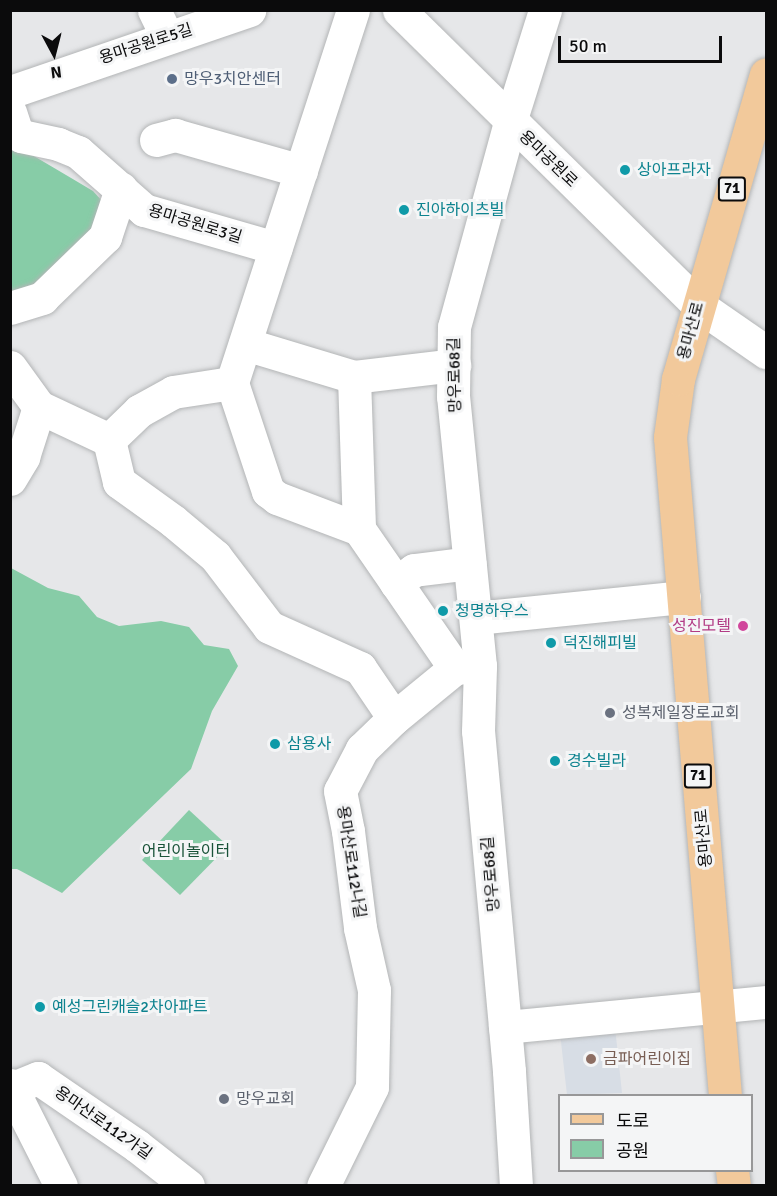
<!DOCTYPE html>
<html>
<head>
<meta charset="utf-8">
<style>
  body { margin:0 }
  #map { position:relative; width:777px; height:1196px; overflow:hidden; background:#e6e7e9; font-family:Signika,"Noto Sans KR",sans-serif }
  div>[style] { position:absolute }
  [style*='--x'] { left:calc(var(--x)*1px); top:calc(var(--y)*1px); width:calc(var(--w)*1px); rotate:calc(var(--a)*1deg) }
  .built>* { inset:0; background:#d7dde5 }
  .green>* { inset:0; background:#87cca7 }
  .roads { filter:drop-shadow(0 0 2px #b3b5b6) drop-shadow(0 0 2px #b3b5b6) }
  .minor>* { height:33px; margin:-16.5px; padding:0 16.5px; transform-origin:16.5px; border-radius:16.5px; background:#fff }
  .major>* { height:33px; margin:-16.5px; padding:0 16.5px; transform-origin:16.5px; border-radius:16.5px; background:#f2c99b }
  .dots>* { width:16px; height:16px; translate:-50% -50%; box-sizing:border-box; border:3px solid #f4f5f6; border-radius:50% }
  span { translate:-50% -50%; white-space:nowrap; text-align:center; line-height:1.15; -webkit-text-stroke:6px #f4f5f6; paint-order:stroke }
  .shield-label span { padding:2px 4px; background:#f4f5f6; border:2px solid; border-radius:4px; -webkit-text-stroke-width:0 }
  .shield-label { font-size:15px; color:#0b0b0c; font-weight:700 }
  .street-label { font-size:16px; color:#0b0b0c }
  .service-label { font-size:16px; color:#4e5e75 }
  .left { translate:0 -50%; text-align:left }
  .culture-label { font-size:16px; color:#0d838f }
  .hotel-label { font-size:16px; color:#b23c85 }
  .right { translate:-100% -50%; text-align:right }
  .worship-label { font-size:16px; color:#5b616d }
  .park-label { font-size:16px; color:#1a5339 }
  .education-label { font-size:16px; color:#785e54 }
  .frame { position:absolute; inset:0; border:12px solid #0b0b0c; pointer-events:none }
  .legend { position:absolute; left:558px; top:1094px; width:195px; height:78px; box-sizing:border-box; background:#f4f5f6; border:2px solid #979798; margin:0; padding:8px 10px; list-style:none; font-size:18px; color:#0b0b0c }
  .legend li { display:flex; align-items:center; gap:12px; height:30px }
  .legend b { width:30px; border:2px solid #979798 }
  .north { position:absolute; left:24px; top:24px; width:60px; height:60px; -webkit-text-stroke:4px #f4f5f6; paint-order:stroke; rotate:173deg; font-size:16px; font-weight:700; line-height:24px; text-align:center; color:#0b0b0c }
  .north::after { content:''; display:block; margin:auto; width:21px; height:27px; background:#0b0b0c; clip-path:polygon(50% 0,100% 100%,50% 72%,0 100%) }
  .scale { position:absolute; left:558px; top:36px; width:164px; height:27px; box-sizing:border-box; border:3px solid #0b0b0c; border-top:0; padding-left:8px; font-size:18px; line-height:21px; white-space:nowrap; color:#0b0b0c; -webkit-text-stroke:4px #f4f5f6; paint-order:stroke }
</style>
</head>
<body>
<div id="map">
  <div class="built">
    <div style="clip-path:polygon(615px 1027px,622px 1093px,567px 1095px,560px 1033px)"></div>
  </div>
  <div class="green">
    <div style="clip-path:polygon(17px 146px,93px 191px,104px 203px,103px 220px,32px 293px,11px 299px,10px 147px)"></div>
    <div style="clip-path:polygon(11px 568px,48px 588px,79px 596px,97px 617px,119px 626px,161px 621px,189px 627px,204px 645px,229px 649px,238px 666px,212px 711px,191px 769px,62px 893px,17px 869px,11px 869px)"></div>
    <div style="clip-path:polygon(189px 810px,228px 846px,180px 895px,142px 860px)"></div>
  </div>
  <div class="roads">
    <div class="minor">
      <div style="--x:154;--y:10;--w:30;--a:64"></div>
      <div style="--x:353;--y:10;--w:392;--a:108"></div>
      <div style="--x:232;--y:383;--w:114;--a:71.6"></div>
      <div style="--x:268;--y:491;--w:11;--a:38"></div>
      <div style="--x:277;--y:498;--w:88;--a:20.7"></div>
      <div style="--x:359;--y:529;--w:169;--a:55.4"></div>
      <div style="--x:455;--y:668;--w:25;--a:-5"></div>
      <div style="--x:399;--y:10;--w:420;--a:44.6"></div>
      <div style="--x:698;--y:305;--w:83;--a:34.7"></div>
      <div style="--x:10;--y:92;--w:253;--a:-18.9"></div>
      <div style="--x:10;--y:112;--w:22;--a:72"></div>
      <div style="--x:17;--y:133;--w:5;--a:37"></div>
      <div style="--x:21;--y:136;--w:38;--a:12"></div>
      <div style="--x:58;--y:144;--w:22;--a:22"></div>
      <div style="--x:78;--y:152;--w:88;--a:41.3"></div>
      <div style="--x:144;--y:210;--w:137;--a:16.1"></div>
      <div style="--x:156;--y:140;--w:20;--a:-15"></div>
      <div style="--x:175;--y:135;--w:131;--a:15.9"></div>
      <div style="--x:10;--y:308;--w:34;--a:-17"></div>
      <div style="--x:42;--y:298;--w:88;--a:-44.1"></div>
      <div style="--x:105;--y:237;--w:51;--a:-71.6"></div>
      <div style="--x:245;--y:344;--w:114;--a:16.8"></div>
      <div style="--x:354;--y:377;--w:101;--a:-6.8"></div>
      <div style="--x:10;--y:367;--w:49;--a:54.1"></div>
      <div style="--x:39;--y:407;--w:77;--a:25.2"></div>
      <div style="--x:109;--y:440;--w:43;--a:76.6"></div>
      <div style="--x:119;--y:482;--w:67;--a:35.8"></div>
      <div style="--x:173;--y:521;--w:55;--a:39.8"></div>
      <div style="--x:215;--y:556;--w:89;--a:52.7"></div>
      <div style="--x:269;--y:627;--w:100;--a:24.3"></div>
      <div style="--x:360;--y:668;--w:60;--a:55.8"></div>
      <div style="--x:394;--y:718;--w:45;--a:135.9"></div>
      <div style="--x:362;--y:749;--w:47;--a:117.6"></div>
      <div style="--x:340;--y:791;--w:41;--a:78.7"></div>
      <div style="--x:348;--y:831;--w:98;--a:82.9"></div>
      <div style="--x:360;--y:928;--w:64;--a:77.3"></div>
      <div style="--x:374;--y:990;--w:97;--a:91.2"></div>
      <div style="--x:372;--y:1087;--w:110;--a:116.3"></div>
      <div style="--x:354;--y:377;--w:152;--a:88.1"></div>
      <div style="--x:109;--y:440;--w:42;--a:-44"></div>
      <div style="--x:139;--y:411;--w:39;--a:-29"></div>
      <div style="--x:173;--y:392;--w:60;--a:-8.7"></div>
      <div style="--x:10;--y:479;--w:26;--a:-59"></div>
      <div style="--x:23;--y:457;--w:52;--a:-72.3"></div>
      <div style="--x:396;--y:583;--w:22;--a:-36"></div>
      <div style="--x:414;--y:570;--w:56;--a:-7.1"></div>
      <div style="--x:476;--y:618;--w:209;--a:-5.8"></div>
      <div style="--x:394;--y:718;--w:79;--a:-39.3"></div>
      <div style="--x:505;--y:1027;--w:262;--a:-5.5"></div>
      <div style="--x:10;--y:1085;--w:113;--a:63.2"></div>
      <div style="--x:13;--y:1088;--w:27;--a:-22"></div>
      <div style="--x:38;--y:1078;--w:120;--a:34.5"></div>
      <div style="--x:137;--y:1146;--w:65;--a:38.1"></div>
      <div style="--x:516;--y:1186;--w:115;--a:-93.5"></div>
      <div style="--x:509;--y:1071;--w:341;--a:-95.2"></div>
      <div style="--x:478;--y:731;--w:65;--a:-88.2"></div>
      <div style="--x:480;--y:666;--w:270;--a:-95.7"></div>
      <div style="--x:453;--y:397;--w:70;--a:-89.2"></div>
      <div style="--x:454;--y:327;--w:213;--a:-74.7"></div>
      <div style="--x:510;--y:122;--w:117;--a:-72.6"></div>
    </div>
    <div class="major">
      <div style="--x:725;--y:1096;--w:661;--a:-94.77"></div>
      <div style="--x:670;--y:437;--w:59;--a:-82.1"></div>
      <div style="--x:678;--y:379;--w:317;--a:-73.9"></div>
      <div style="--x:732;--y:1170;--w:16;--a:83"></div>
    </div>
  </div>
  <div class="dots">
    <div style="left:172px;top:79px;background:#5c6f8a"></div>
    <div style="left:625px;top:170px;background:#0f9aa8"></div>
    <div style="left:404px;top:210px;background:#0f9aa8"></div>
    <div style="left:443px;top:611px;background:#0f9aa8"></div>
    <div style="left:743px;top:626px;background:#d1479c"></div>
    <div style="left:551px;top:643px;background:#0f9aa8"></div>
    <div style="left:610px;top:713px;background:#6b7280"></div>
    <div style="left:275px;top:744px;background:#0f9aa8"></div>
    <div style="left:555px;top:761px;background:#0f9aa8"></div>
    <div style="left:40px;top:1007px;background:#0f9aa8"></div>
    <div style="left:591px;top:1059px;background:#8d6e63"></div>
    <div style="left:224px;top:1099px;background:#6b7280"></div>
  </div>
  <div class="shield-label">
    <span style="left:732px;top:189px">71</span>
    <span style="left:698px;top:776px">71</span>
  </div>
  <div class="street-label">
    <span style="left:146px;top:44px;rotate:-18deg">용마공원로5길</span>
    <span style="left:548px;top:159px;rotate:44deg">용마공원로</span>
    <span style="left:195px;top:224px;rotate:17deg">용마공원로3길</span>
    <span style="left:691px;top:331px;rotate:-75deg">용마산로</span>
    <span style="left:455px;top:375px;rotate:-91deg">망우로68길</span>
    <span style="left:704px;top:838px;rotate:-95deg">용마산로</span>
    <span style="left:351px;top:862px;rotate:81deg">용마산로112나길</span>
    <span style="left:491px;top:874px;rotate:-95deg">망우로68길</span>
    <span style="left:103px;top:1123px;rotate:35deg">용마산로112가길</span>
  </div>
  <div class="service-label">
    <span class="left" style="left:184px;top:79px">망우3치안센터</span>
  </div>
  <div class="culture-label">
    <span class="left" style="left:637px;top:170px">상아프라자</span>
    <span class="left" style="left:416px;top:210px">진아하이츠빌</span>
    <span class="left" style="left:455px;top:611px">청명하우스</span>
    <span class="left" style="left:563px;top:643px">덕진해피빌</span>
    <span class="left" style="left:287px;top:744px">삼용사</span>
    <span class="left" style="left:567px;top:761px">경수빌라</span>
    <span class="left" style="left:52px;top:1007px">예성그린캐슬2차아파트</span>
  </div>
  <div class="hotel-label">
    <span class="right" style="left:731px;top:626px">성진모텔</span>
  </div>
  <div class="worship-label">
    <span class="left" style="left:622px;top:713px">성복제일장로교회</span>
    <span class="left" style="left:236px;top:1099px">망우교회</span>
  </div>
  <div class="park-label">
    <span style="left:186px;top:851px">어린이놀이터</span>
  </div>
  <div class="education-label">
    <span class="left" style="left:603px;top:1059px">금파어린이집</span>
  </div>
  <div class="frame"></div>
  <ul class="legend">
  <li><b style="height:8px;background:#f2c99b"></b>도로</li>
  <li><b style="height:16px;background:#87cca7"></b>공원</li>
  </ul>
  <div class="north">N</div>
  <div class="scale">50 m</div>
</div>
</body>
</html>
